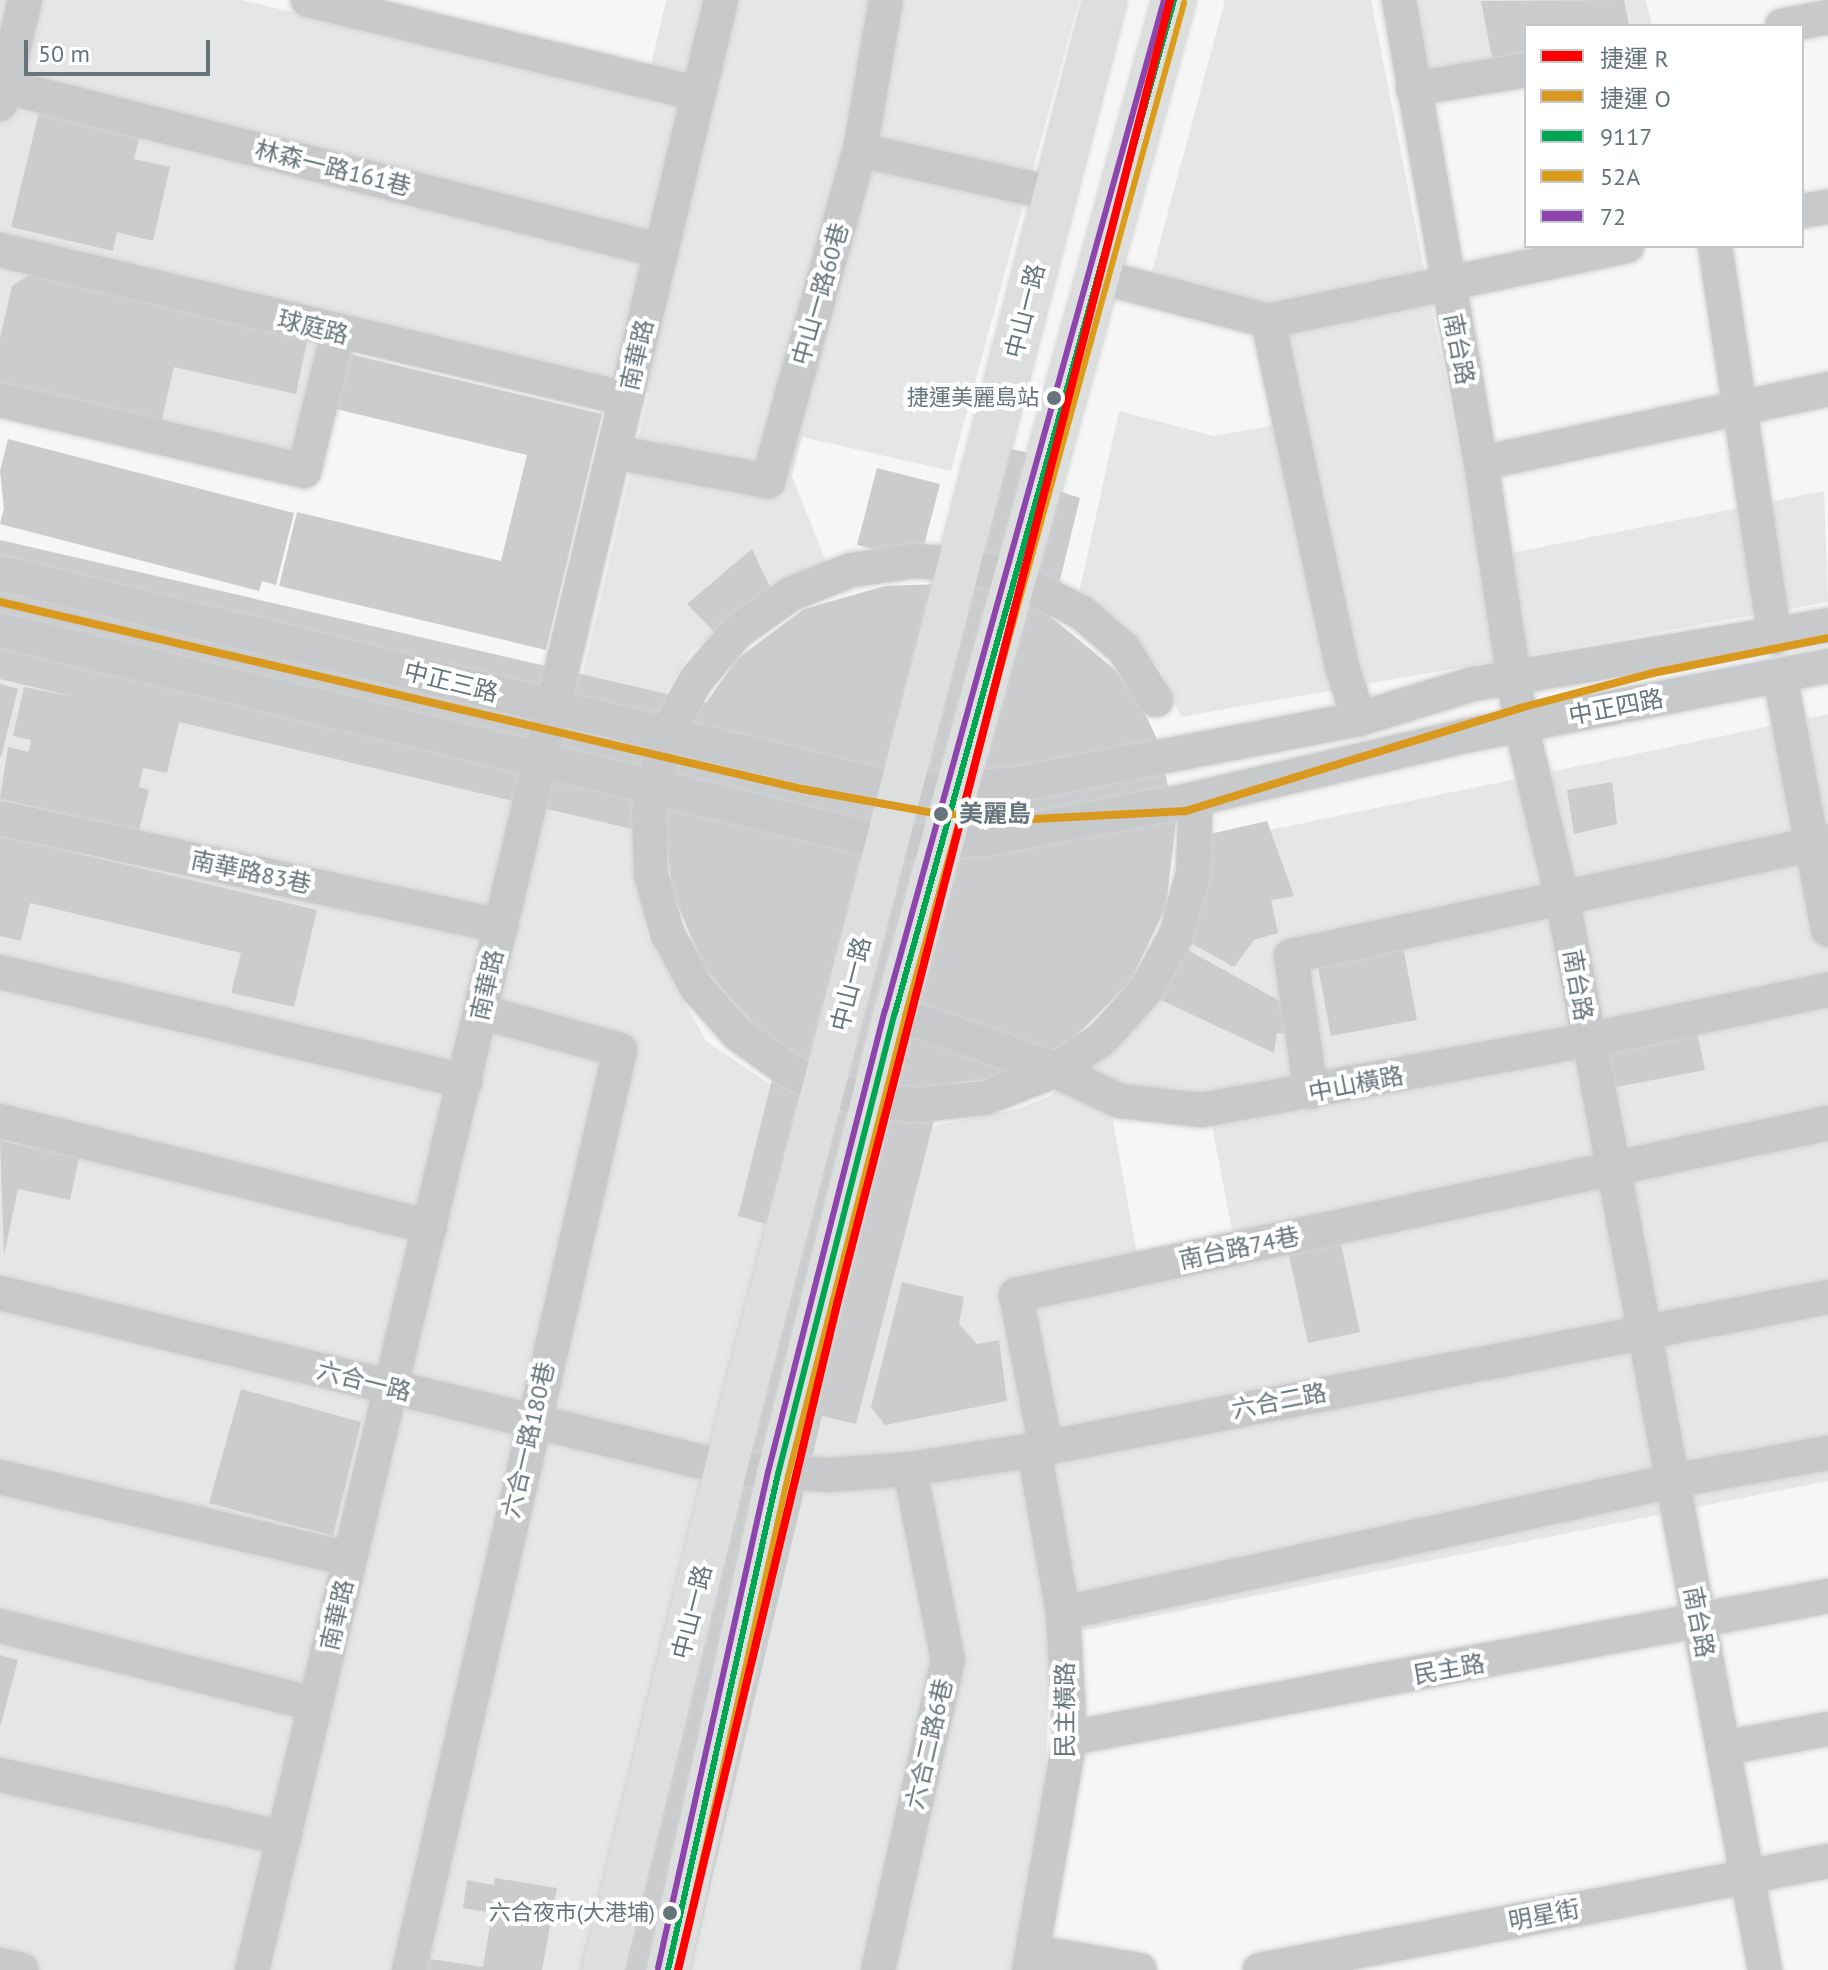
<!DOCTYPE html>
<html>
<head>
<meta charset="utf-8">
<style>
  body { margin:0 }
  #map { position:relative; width:1828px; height:1970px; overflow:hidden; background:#f6f6f6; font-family:"PT Sans","Noto Sans TC",sans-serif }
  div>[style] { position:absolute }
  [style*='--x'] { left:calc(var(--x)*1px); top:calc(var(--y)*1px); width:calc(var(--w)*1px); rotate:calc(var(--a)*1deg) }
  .built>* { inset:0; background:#e5e7e6 }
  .building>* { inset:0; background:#cacccd }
  .roads { filter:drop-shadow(0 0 2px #d1d2d3) drop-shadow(0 0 2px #d1d2d3) }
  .minor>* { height:34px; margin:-17px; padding:0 17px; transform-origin:17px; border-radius:17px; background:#c7c9ca }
  .major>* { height:42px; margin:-21px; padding:0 21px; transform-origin:21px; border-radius:21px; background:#dddede }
  .bus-1>* { height:6px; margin:-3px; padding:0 3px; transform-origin:3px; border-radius:3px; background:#00a651 }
  .bus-2>* { height:6px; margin:-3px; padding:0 3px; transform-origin:3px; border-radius:3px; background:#da9c19 }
  .bus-3>* { height:6px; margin:-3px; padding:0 3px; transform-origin:3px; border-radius:3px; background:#8e44ad }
  .metro-1>* { height:8px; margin:-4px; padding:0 4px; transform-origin:4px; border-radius:4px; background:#f00 }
  .metro-2>* { height:8px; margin:-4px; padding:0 4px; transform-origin:4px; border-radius:4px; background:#d9991f }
  .dots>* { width:22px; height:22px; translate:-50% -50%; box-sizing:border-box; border:4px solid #fff; border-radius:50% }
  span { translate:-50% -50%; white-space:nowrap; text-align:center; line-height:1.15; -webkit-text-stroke:8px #fff; paint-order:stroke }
  .bus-label { font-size:22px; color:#66757c }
  .right { translate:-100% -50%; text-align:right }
  .street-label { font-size:24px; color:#66757c }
  .stop-label { font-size:24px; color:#66757c; font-weight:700 }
  .left { translate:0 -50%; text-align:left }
  .legend { position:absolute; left:1524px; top:24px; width:280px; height:224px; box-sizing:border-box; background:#fff; border:2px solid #c2c8cb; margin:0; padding:10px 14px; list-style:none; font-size:24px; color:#66757c }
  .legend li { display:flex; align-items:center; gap:16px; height:40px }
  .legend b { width:40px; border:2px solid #c2c8cb }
  .scale { position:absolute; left:24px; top:40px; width:186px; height:36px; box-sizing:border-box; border:4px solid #66757c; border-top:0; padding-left:10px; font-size:24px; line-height:28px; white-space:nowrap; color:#66757c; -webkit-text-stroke:6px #fff; paint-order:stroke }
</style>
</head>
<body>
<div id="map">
  <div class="built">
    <div style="clip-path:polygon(0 0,241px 0,644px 95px,666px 0,1079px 0,951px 471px,802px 437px,792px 476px,827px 564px,781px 585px,691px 652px,650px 717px,578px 694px,649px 393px,329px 311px,296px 462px,0 389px)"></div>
    <div style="clip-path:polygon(1225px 0,1371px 0,1481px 559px,1824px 491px,1828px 602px,1181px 717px,1161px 671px,1126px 629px,1079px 593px,1119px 411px,1214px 436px,1293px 422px,1273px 336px,1144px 301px)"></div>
    <div style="clip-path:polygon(1417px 0,1646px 0,1652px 26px,1526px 26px,1526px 60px,1431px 78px)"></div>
    <div style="clip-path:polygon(evenodd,0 660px,629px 815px,647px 936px,706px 1041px,777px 1089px,923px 1128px,1017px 1109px,1050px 1096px,1148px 1007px,1222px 840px,1828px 714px,1828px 1481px,1050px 1637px,1045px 1814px,1012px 1970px,0 1970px,0 660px,1111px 1110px,1211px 1121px,1233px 1235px,1137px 1253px,1111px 1110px)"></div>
  </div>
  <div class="building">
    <div style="clip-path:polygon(1624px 0,1629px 26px,1526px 26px,1526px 52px,1492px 58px,1481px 1px)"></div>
    <div style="clip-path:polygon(39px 112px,140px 135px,134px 159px,170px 167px,153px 241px,117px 232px,113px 251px,11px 227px)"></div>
    <div style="clip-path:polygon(35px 271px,309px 332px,296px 394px,174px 367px,161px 423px,0 386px,0 338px,12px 286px)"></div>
    <div style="clip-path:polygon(345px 353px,602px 414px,546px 650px,279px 586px,297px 512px,501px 561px,527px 455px,332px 408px)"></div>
    <div style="clip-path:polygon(8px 439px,294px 513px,276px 585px,262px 581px,259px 591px,0 524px,4px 508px,0 471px)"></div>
    <div style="clip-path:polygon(977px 440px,1063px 462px,1056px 490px,1080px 498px,1051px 617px,1114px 669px,1139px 701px,1158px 741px,1176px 823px,1166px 907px,1130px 982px,1071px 1041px,996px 1078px,943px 1085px,856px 1424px,822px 1416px,690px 1970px,622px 1970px,773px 1226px,738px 1216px,773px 1075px,759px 1031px,704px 968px,672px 891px,666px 837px,179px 722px,167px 773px,143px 768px,139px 787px,149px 790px,139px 831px,0 799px,8px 747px,29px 752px,31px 740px,13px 736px,24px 687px,75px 697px,0 679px,0 540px,706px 703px,737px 659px,804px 609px,885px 586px,940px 584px)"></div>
    <div style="clip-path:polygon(877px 468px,940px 484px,920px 561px,857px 545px)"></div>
    <div style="clip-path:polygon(752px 549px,772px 591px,719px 637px,687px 604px)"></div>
    <div style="clip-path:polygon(0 684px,18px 689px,1px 757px,0 756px)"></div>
    <div style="clip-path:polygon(1612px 782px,1617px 824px,1574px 834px,1567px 790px)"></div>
    <div style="clip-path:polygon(1267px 821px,1294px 896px,1271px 900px,1278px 933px,1254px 940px,1234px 967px,1180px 937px,1210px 834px)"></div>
    <div style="clip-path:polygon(0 835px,317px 910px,294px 1007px,231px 993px,241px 953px,30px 903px,21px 941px,0 936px)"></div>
    <div style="clip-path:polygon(1177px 944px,1287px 1005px,1287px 1033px,1277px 1033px,1274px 1053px,1150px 995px)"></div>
    <div style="clip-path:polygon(1403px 946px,1417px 1020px,1331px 1036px,1317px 962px)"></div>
    <div style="clip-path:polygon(1695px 1023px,1705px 1070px,1616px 1087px,1608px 1054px,1619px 1038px)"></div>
    <div style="clip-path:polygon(0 1140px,79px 1158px,70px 1200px,18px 1189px,4px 1255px)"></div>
    <div style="clip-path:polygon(1339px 1235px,1360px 1332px,1308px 1343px,1287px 1246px)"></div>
    <div style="clip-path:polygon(902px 1282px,964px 1297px,959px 1324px,977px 1344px,999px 1340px,1007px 1401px,885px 1425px,871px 1407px)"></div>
    <div style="clip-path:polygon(241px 1389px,361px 1422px,333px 1536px,209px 1503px)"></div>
    <div style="clip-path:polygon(0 1655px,18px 1660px,1px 1724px,0 1724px)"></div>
    <div style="clip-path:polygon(495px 1878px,557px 1888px,542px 1970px,422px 1970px,424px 1958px,483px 1967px,492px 1913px,463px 1908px,467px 1880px,494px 1885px)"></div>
  </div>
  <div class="roads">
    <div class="minor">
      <div style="--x:308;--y:0;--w:402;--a:13.5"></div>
      <div style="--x:1399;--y:0;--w:470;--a:80"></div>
      <div style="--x:1481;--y:463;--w:265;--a:81.3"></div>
      <div style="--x:1521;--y:725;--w:181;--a:76.6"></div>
      <div style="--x:1563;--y:901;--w:1088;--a:79.3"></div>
      <div style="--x:1782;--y:26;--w:47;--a:-11.1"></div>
      <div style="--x:0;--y:85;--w:682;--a:14.08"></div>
      <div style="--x:1413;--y:89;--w:115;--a:-9.5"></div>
      <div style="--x:0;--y:104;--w:107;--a:-76.5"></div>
      <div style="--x:860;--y:150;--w:152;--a:-80.2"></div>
      <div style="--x:1802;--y:211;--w:26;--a:-9"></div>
      <div style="--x:1715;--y:246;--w:396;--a:81.3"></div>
      <div style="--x:0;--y:250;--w:644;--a:13.37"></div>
      <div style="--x:1097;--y:276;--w:177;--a:14.7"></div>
      <div style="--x:1268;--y:321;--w:367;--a:-11.8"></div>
      <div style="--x:1268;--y:321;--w:354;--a:77.9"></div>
      <div style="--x:1342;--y:667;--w:55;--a:71.9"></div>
      <div style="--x:0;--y:400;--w:312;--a:13.1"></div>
      <div style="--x:304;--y:471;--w:142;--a:-76.2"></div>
      <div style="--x:614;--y:452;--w:157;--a:10.7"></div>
      <div style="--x:768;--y:481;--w:344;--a:-74.5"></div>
      <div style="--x:860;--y:150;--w:200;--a:12.7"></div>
      <div style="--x:1481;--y:463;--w:355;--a:-12"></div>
      <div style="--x:0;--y:573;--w:928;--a:13.59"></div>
      <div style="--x:902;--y:791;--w:111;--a:-3.1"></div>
      <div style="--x:1013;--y:785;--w:352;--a:-10.8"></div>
      <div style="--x:1359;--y:719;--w:119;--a:-17.1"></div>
      <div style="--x:1473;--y:684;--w:360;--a:-9.4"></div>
      <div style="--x:0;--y:630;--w:912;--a:13.5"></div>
      <div style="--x:887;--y:843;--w:98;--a:-2.3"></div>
      <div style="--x:985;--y:839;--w:213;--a:-10.8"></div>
      <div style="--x:1194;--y:799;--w:282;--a:-13.1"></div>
      <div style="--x:1469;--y:735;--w:366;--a:-10.9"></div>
      <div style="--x:1780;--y:676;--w:258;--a:79.3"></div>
      <div style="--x:1156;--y:700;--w:62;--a:-122.4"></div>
      <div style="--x:1123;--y:648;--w:54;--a:-139.5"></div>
      <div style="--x:1082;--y:613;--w:76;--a:-152.4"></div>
      <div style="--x:1015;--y:578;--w:57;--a:-165.7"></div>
      <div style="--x:960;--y:564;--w:45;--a:-176.2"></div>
      <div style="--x:915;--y:561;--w:65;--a:172"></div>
      <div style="--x:851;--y:570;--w:65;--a:158.2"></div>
      <div style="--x:791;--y:594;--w:65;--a:145.1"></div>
      <div style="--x:738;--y:631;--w:65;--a:130.6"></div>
      <div style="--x:696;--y:680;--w:60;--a:118.7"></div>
      <div style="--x:667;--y:733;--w:81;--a:102.8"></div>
      <div style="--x:649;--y:812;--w:62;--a:88.2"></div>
      <div style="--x:651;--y:874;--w:61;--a:74.8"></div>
      <div style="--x:667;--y:933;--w:63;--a:61.4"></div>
      <div style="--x:697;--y:988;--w:62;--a:48.3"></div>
      <div style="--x:738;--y:1034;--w:62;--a:35.8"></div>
      <div style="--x:788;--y:1070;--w:42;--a:27.2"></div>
      <div style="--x:825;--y:1089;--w:50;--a:13.8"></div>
      <div style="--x:874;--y:1101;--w:44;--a:5.2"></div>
      <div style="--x:918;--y:1105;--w:67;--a:-6"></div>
      <div style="--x:985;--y:1098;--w:74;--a:-21.4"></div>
      <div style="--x:1054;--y:1071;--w:58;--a:-33.7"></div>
      <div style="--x:1102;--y:1039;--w:64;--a:-48.1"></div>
      <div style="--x:1145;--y:991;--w:64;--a:-61"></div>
      <div style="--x:1176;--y:935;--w:64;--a:-74.7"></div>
      <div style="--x:1193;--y:873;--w:56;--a:-88"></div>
      <div style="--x:0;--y:818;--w:513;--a:12.17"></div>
      <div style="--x:0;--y:972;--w:478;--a:13.2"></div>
      <div style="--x:895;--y:1013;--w:155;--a:19.3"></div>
      <div style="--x:1041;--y:1064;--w:87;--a:25.1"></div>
      <div style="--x:1120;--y:1101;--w:82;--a:6.3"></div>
      <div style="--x:1202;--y:1110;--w:392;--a:-10.3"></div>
      <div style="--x:1588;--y:1040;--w:245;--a:-11.8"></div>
      <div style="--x:1311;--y:1092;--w:137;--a:-98.4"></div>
      <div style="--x:1291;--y:956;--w:549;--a:-12.09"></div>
      <div style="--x:0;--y:1121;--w:443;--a:13.8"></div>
      <div style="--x:0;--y:1293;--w:749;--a:13.52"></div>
      <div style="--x:728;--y:1468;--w:101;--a:4"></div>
      <div style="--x:829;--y:1475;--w:81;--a:-4.2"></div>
      <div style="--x:910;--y:1469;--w:125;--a:-8.7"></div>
      <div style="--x:1034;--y:1450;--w:809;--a:-10.91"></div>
      <div style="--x:1046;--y:1447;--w:155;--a:-101.2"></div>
      <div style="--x:1016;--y:1295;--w:830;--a:-11.96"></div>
      <div style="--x:0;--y:1477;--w:359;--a:13.2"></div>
      <div style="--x:1063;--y:1613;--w:623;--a:-12.23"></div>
      <div style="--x:1672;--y:1481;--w:158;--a:-10.2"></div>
      <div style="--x:0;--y:1626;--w:325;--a:13.9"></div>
      <div style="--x:1070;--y:1738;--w:771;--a:-10.61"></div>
      <div style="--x:1723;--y:1748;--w:107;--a:-10.3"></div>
      <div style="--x:0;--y:1775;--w:291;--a:12.5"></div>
      <div style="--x:1034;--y:1952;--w:107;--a:9.7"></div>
      <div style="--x:0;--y:1965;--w:22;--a:13"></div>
      <div style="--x:252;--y:1970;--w:2025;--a:-76.61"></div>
      <div style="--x:409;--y:1970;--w:944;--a:-77.08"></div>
      <div style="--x:620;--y:1050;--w:144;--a:-164.7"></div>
      <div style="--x:878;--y:1970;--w:318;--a:-77.3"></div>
      <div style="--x:948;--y:1660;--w:195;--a:-101.3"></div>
      <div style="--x:1029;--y:1970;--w:236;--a:-80"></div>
      <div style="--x:1070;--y:1738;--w:125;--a:-93.2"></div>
      <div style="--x:1063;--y:1613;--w:166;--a:-100.1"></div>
      <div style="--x:1260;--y:1970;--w:578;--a:-10.86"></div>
    </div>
    <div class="major">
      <div style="--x:603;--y:1970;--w:592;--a:-76.22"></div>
      <div style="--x:744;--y:1395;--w:1441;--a:-75.49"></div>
      <div style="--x:668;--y:1970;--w:508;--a:-77.5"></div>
      <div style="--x:778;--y:1474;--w:476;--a:-75.8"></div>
      <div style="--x:895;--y:1013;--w:1051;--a:-74.6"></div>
    </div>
  </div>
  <div class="bus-1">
    <div style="--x:668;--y:1970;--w:508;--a:-77.5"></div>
    <div style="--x:778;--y:1474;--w:476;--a:-75.8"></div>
    <div style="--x:895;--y:1013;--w:1051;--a:-74.6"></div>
  </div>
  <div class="bus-2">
    <div style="--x:678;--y:1970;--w:506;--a:-77.45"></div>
    <div style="--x:788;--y:1476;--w:475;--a:-75.7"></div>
    <div style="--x:905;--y:1016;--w:1051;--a:-74.6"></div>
  </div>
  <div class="bus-3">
    <div style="--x:658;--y:1968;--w:508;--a:-77.5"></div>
    <div style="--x:768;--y:1472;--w:476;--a:-75.8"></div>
    <div style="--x:885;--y:1011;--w:1049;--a:-74.57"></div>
  </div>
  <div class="metro-1">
    <div style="--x:678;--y:1970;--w:685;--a:-76.57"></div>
    <div style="--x:837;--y:1304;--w:1346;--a:-75.67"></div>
  </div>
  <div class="metro-2">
    <div style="--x:0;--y:602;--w:824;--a:13.12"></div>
    <div style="--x:802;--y:789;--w:139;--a:10.3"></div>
    <div style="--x:939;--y:814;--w:95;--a:3"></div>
    <div style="--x:1034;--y:819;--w:152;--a:-3"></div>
    <div style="--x:1186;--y:811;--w:350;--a:-17.1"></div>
    <div style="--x:1520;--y:708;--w:138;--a:-14.7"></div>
    <div style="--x:1653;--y:673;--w:178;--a:-11.3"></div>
  </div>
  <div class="dots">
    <div style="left:1054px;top:398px;background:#66757c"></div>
    <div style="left:941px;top:814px;background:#66757c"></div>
    <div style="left:670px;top:1913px;background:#66757c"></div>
  </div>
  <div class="bus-label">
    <span class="right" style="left:1039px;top:398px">捷運美麗島站</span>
    <span class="right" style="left:655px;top:1913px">六合夜市(大港埔)</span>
  </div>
  <div class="street-label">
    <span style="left:333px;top:168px;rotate:14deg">林森一路161巷</span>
    <span style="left:820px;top:294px;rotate:-74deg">中山一路60巷</span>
    <span style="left:1025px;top:311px;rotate:-76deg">中山一路</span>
    <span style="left:313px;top:327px;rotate:14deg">球庭路</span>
    <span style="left:1459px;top:349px;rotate:79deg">南台路</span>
    <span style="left:637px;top:355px;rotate:-77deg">南華路</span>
    <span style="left:451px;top:682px;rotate:14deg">中正三路</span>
    <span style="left:1616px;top:707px;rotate:-11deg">中正四路</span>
    <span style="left:251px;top:872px;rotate:12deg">南華路83巷</span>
    <span style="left:851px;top:984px;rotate:-76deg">中山一路</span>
    <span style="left:487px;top:985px;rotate:-77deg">南華路</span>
    <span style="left:1578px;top:985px;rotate:80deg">南台路</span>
    <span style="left:1356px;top:1084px;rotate:-11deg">中山橫路</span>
    <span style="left:1239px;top:1248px;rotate:-12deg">南台路74巷</span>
    <span style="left:364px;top:1381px;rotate:14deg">六合一路</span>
    <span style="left:1279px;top:1401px;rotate:-11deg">六合二路</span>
    <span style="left:528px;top:1440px;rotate:-77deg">六合一路180巷</span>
    <span style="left:692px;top:1612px;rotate:-76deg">中山一路</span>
    <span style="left:337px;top:1615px;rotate:-77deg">南華路</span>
    <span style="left:1699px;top:1622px;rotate:79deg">南台路</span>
    <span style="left:1449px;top:1669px;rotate:-10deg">民主路</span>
    <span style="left:1065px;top:1710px;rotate:-90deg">民主橫路</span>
    <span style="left:929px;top:1744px;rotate:-77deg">六合二路6巷</span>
    <span style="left:1544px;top:1915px;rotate:-11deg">明星街</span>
  </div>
  <div class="stop-label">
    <span class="left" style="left:959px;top:814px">美麗島</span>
  </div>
  <ul class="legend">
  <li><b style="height:10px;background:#f00"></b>捷運 R</li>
  <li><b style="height:10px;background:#d9991f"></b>捷運 O</li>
  <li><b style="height:10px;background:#00a651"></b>9117</li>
  <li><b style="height:10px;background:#da9c19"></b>52A</li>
  <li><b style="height:10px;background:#8e44ad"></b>72</li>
  </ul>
  <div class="scale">50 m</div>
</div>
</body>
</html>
